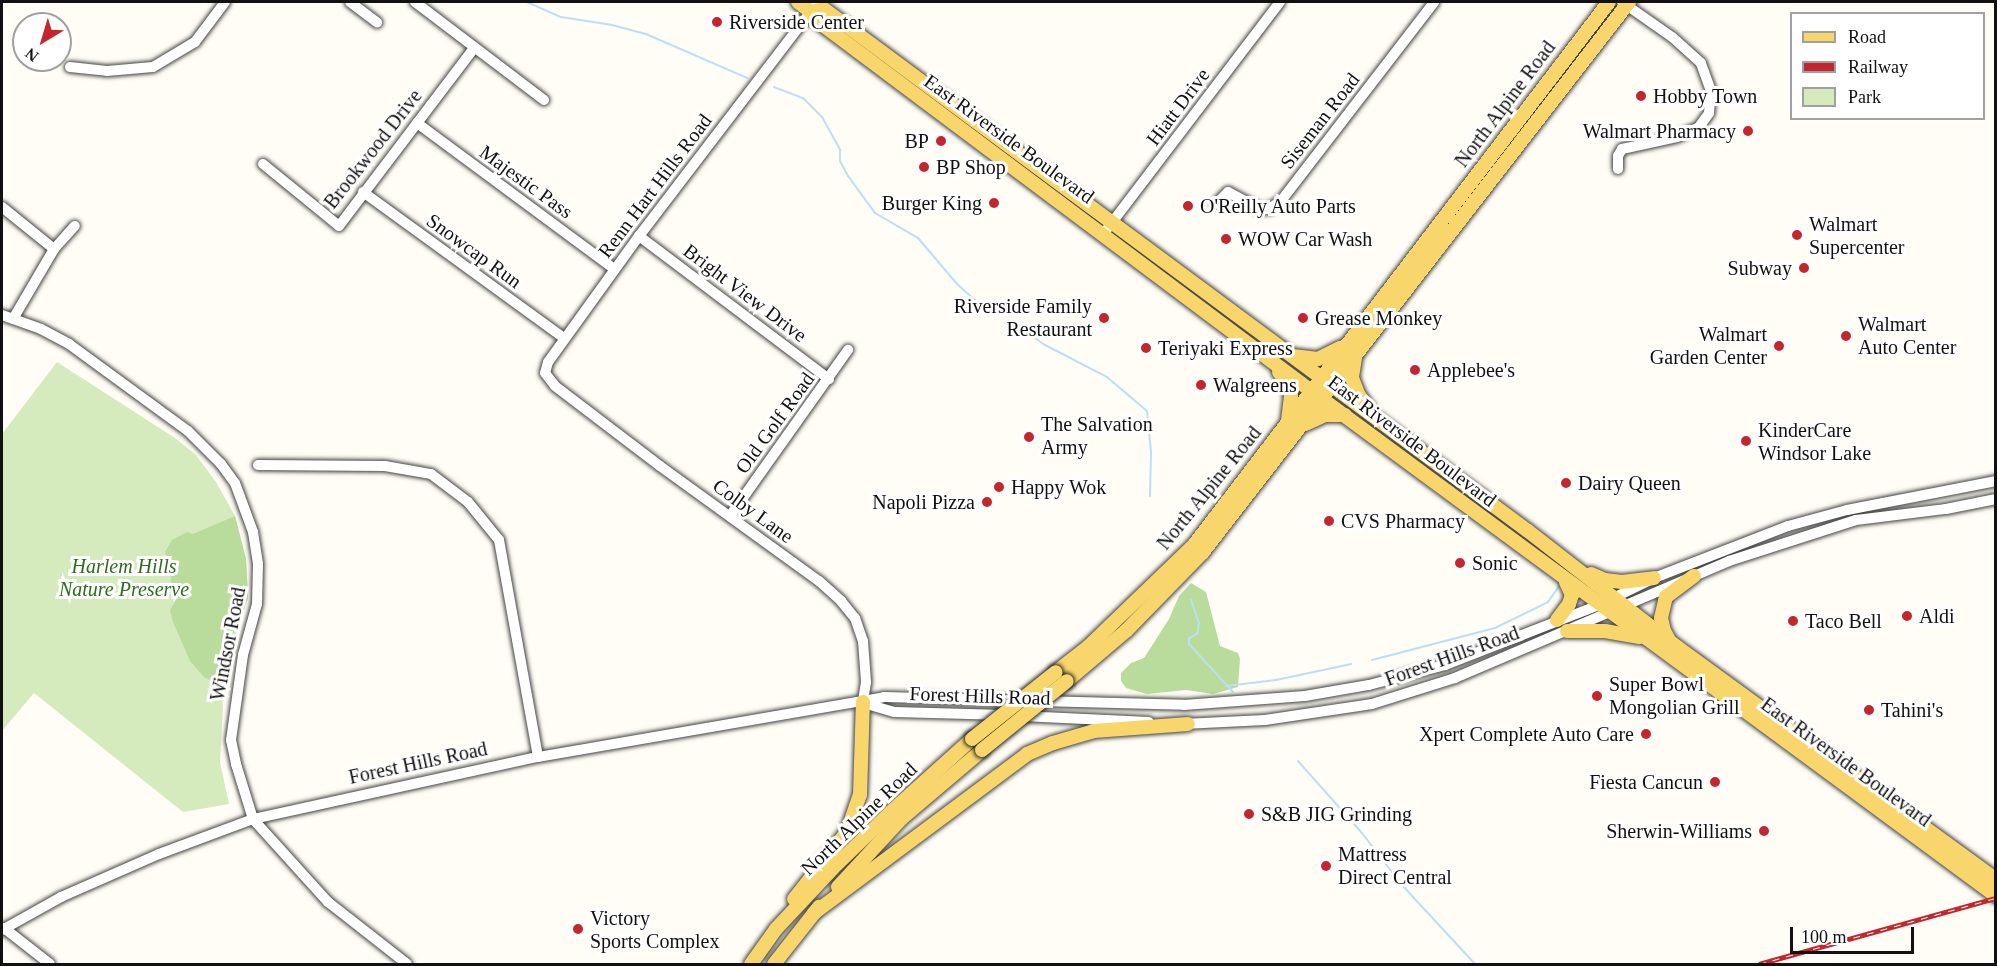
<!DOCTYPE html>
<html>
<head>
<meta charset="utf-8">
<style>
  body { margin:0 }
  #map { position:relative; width:1997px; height:966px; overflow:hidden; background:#fffdf5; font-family:Georgia,serif }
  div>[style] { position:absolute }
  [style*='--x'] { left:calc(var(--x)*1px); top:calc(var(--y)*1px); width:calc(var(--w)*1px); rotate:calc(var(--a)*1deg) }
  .green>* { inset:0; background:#d5ebbd }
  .forest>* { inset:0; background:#b9dc9c }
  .stream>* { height:2px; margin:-1px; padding:0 1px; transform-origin:1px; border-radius:1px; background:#b9e0f7 }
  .roads { filter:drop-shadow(0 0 2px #444) drop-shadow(0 0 2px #444) }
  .minor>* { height:10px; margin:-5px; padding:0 5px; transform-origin:5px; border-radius:5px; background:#fff }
  .major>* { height:14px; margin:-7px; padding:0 7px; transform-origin:7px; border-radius:7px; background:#f9d66b }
  .rail>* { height:4.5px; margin-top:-2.25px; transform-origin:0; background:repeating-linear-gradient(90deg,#fff 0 7px,#c4262e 0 14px); box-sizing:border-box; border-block:2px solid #c4262e }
  .bridges { filter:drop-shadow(0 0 2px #222) drop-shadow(0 0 2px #222) }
  .major-bridge>* { height:14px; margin:-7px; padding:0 7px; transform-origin:7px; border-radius:7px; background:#f9d66b }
  .dots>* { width:16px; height:16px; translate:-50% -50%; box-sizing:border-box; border:3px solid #fff; border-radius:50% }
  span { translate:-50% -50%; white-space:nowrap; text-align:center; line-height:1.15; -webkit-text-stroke:6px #fff; paint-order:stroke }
  .poi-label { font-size:20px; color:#111 }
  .left { translate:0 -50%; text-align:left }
  .right { translate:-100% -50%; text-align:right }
  .street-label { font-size:20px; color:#111 }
  .park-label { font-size:20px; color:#2f6b1f; font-style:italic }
  .frame { position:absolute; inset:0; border:3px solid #111; pointer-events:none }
  .legend { position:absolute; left:1790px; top:12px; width:195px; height:108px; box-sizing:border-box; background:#fff; border:2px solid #a0a0a0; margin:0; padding:8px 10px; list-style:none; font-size:18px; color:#111 }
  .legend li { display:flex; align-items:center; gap:12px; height:30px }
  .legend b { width:30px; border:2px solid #a0a0a0 }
  .north { position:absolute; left:12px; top:12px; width:60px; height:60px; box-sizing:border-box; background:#fff; border:2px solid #a0a0a0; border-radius:50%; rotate:218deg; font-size:16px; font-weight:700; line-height:24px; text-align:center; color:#111 }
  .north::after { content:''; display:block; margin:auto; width:21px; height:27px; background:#c4262e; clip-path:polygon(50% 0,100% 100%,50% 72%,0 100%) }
  .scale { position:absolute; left:1790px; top:927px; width:124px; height:27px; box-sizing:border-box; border:3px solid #111; border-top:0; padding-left:8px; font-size:18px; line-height:21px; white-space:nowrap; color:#111; -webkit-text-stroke:4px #fff; paint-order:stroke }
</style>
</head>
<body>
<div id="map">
  <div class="green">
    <div style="clip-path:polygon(57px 362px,175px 438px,196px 455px,216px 482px,235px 516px,246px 559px,248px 598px,219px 684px,223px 706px,220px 762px,229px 804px,183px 812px,34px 693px,2px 731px,2px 434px)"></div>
  </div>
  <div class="forest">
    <div style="clip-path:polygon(235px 516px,246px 559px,248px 598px,219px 684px,204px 677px,190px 661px,173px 622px,170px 610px,177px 598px,171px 582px,170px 564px,165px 552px,172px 540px,187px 532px,193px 534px)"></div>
    <div style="clip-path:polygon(1191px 583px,1206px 592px,1220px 646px,1238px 653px,1240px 659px,1238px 687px,1213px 694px,1186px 690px,1147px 694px,1126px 688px,1121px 681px,1121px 673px,1131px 663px,1144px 658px,1169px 619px,1179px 596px)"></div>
  </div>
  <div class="stream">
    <div style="--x:527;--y:2;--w:37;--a:24"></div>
    <div style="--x:561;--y:17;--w:52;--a:8.9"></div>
    <div style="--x:612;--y:25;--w:35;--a:15"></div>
    <div style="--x:646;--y:34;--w:110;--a:23.5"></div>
    <div style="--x:774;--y:87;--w:31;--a:21"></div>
    <div style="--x:803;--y:98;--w:27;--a:45"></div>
    <div style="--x:822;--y:117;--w:38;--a:61"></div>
    <div style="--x:840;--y:150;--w:11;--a:90"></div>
    <div style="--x:840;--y:161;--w:17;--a:62"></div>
    <div style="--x:848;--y:176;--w:46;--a:53.9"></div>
    <div style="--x:875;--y:213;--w:50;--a:30.2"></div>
    <div style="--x:918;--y:238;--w:60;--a:49.7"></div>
    <div style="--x:957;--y:284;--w:27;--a:42"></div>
    <div style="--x:977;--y:302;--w:14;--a:17"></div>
    <div style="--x:1020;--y:327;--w:31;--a:36"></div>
    <div style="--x:1045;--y:345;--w:70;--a:27.3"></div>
    <div style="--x:1107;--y:377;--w:52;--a:40.4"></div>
    <div style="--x:1147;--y:411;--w:41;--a:84.4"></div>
    <div style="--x:1151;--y:452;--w:44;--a:91.3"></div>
    <div style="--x:1191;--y:600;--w:24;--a:71"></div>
    <div style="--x:1199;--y:623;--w:11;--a:100"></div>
    <div style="--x:1197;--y:634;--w:9;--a:153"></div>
    <div style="--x:1189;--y:638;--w:6;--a:90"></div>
    <div style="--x:1189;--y:644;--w:65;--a:47.5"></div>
    <div style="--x:1372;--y:660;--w:127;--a:-14.6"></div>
    <div style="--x:1495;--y:628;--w:59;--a:-26.1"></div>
    <div style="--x:1548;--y:602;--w:19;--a:-55"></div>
    <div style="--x:1226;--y:686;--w:50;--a:-6.8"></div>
    <div style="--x:1276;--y:680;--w:77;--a:-12"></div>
    <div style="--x:1298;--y:761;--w:96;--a:48.4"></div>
    <div style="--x:1362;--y:833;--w:64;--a:52.6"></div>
    <div style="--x:1401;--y:884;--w:109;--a:47.2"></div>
  </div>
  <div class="roads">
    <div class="minor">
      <div style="--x:350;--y:2;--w:34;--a:37"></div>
      <div style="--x:415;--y:2;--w:162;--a:37.2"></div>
      <div style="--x:818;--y:2;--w:295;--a:127.4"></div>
      <div style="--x:639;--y:236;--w:155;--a:125.8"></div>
      <div style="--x:548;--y:362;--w:11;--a:105"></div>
      <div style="--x:545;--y:373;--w:16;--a:52"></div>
      <div style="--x:555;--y:386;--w:132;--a:37.3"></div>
      <div style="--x:660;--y:466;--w:196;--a:35.9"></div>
      <div style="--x:819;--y:581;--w:30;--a:42"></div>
      <div style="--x:841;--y:601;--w:22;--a:51"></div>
      <div style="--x:855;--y:618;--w:24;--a:71"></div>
      <div style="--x:863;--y:641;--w:41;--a:85.8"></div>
      <div style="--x:866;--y:682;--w:20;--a:99"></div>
      <div style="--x:70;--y:67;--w:37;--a:6"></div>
      <div style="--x:107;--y:71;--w:46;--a:-5"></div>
      <div style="--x:153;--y:67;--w:49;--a:-30.8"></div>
      <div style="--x:195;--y:42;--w:50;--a:-53.1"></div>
      <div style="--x:417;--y:123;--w:245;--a:36.5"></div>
      <div style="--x:263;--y:164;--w:98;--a:39.2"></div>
      <div style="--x:339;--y:226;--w:223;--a:-52.8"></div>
      <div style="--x:1618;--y:169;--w:13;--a:-90"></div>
      <div style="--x:1618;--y:156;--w:8;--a:-60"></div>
      <div style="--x:1622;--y:149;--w:56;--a:-12.3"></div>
      <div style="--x:1677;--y:137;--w:24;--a:-24"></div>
      <div style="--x:1699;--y:127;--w:17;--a:-54"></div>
      <div style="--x:1709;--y:113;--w:22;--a:-85"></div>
      <div style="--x:1711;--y:91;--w:30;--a:-110"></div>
      <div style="--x:1701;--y:63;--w:39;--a:-138"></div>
      <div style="--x:1672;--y:37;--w:61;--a:-145"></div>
      <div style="--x:363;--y:192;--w:248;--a:36"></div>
      <div style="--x:1216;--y:204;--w:17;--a:-45"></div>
      <div style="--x:1228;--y:192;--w:36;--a:28"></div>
      <div style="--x:1260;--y:209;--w:9;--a:0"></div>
      <div style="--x:1269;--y:209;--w:14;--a:-34"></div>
      <div style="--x:1281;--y:201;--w:251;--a:-52.4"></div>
      <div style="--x:2;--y:207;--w:67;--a:38.9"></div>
      <div style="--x:1104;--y:233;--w:290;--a:-52.7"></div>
      <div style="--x:639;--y:236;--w:238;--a:37"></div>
      <div style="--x:2;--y:315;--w:41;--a:19.7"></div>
      <div style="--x:41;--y:329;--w:32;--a:28"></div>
      <div style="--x:69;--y:344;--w:147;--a:36.2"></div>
      <div style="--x:188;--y:431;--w:47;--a:45"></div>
      <div style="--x:221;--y:464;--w:24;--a:54"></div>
      <div style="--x:235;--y:483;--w:52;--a:69.8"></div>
      <div style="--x:253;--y:532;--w:32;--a:81"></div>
      <div style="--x:258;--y:564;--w:40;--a:91.4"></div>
      <div style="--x:257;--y:604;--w:53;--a:105.4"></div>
      <div style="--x:243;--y:655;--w:86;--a:98"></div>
      <div style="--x:231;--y:740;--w:25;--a:78"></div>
      <div style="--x:236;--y:764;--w:58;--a:72.8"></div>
      <div style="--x:253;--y:819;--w:112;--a:47.9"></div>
      <div style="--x:328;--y:902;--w:100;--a:38.1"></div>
      <div style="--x:13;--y:319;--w:81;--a:-59.6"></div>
      <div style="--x:54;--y:249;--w:31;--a:-48"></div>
      <div style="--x:258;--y:465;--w:127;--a:0.5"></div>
      <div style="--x:385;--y:466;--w:47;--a:9.9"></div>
      <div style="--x:431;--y:474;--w:46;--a:37.1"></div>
      <div style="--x:468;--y:502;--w:49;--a:50.8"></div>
      <div style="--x:499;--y:540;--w:220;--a:79.8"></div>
      <div style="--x:730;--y:516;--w:204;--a:-54.6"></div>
      <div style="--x:863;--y:703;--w:33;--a:16"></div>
      <div style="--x:895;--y:712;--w:110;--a:1.6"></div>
      <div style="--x:1021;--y:716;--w:128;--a:2.7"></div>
      <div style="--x:1183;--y:724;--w:82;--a:-2.8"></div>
      <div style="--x:1265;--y:720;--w:108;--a:-8.5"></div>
      <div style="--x:1372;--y:704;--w:87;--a:-17.4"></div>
      <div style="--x:1455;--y:678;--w:298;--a:-23.1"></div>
      <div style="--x:1729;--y:561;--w:133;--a:-17.9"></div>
      <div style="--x:1856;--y:520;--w:91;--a:-7"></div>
      <div style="--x:1946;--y:509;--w:51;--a:-11.3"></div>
      <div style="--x:4;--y:928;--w:58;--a:38"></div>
      <div style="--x:2;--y:930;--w:68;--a:-29.2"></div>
      <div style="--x:61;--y:897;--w:107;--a:-23.7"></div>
      <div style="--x:159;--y:854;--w:100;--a:-20.4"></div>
      <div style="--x:253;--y:819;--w:292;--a:-12.3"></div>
      <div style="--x:538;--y:757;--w:351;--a:-9.8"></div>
      <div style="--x:884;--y:697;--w:300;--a:1.5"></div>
      <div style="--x:1184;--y:705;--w:121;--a:-4.3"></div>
      <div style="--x:1305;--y:696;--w:65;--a:-9.8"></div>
      <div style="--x:1369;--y:685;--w:79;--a:-14.7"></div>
      <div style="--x:1445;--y:665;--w:165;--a:-21.3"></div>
      <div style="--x:1599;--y:605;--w:61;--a:-26.1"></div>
      <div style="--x:1654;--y:578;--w:144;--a:-21.2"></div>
      <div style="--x:1788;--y:526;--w:61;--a:-15.2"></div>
      <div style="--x:1847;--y:510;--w:152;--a:-11"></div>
    </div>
    <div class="major">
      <div style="--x:798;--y:2;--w:16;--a:38"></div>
      <div style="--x:811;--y:12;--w:9;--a:58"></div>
      <div style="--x:816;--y:20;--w:632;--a:36.83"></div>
      <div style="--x:1322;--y:399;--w:837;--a:36.4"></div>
      <div style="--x:811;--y:12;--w:13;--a:-13"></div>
      <div style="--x:824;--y:9;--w:876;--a:36.56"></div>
      <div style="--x:1528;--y:531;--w:189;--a:37.9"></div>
      <div style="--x:1677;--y:647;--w:395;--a:36.1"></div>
      <div style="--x:1293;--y:356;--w:25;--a:7"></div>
      <div style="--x:1318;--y:359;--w:25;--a:-27"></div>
      <div style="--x:1355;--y:358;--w:20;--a:99"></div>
      <div style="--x:1352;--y:378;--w:17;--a:69"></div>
      <div style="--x:1358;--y:394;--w:19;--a:54"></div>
      <div style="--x:1279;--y:372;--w:14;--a:51"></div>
      <div style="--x:1288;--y:383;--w:13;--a:77"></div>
      <div style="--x:1291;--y:396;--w:25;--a:97"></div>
      <div style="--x:1305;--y:424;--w:22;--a:-24"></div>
      <div style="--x:1325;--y:415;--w:20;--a:0"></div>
      <div style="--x:1591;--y:574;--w:15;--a:23"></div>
      <div style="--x:1605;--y:580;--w:17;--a:7"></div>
      <div style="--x:1622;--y:582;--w:32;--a:-7"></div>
      <div style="--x:1557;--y:620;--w:20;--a:-53"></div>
      <div style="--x:1569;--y:604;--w:9;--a:-72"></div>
      <div style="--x:1572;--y:595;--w:14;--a:-115"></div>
      <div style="--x:1567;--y:631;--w:38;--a:0"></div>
      <div style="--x:1605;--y:631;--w:35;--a:10"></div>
      <div style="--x:1669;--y:640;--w:10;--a:-119"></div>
      <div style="--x:1664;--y:631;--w:13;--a:-103"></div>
      <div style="--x:1661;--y:618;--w:22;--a:-77"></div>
      <div style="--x:1666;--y:597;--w:35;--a:-37"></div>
      <div style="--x:1056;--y:672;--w:41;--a:-38"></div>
      <div style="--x:1088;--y:647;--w:147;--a:-43.9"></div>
      <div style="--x:1194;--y:545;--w:683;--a:-52.61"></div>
      <div style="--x:1067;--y:681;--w:79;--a:-40.4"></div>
      <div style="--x:1127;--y:630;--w:109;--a:-45.7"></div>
      <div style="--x:1203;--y:552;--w:696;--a:-52.24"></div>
      <div style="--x:838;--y:887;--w:93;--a:-47.2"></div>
      <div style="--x:901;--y:819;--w:106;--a:-40.4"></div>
      <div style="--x:794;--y:899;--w:85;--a:-51.7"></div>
      <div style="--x:847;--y:832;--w:39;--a:-71"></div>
      <div style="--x:860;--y:795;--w:93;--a:-88.2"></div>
      <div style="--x:814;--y:913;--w:266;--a:-36.7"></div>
      <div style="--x:1027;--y:754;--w:28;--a:-23"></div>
      <div style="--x:1053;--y:743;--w:43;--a:-16.3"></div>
      <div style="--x:1094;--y:731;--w:94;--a:-4.3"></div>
      <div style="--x:751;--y:964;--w:43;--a:-54.5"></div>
      <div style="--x:776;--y:929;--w:83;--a:-46.9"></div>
      <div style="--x:833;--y:868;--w:82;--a:-44"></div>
      <div style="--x:892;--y:811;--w:108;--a:-42"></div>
      <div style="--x:774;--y:964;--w:73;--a:-51.7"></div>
    </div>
  </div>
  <div class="rail">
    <div style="--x:1759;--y:964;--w:246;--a:-15.6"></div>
  </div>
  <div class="bridges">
    <div class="major-bridge">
      <div style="--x:972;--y:739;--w:107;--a:-38.6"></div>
      <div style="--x:982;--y:750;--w:109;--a:-39.1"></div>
    </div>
  </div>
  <div class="dots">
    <div style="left:717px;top:22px;background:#c4262e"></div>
    <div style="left:1641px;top:96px;background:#c4262e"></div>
    <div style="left:1748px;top:131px;background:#c4262e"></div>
    <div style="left:941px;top:141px;background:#c4262e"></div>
    <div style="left:924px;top:167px;background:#c4262e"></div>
    <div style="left:994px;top:203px;background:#c4262e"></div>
    <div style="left:1188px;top:206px;background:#c4262e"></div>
    <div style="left:1797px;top:235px;background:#c4262e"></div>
    <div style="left:1226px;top:239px;background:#c4262e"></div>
    <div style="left:1804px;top:268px;background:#c4262e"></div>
    <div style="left:1104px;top:318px;background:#c4262e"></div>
    <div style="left:1303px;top:318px;background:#c4262e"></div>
    <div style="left:1846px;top:336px;background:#c4262e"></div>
    <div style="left:1779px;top:346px;background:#c4262e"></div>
    <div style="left:1146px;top:348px;background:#c4262e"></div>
    <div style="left:1415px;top:370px;background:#c4262e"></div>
    <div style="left:1201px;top:385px;background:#c4262e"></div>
    <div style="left:1029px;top:437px;background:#c4262e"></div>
    <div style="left:1746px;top:441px;background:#c4262e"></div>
    <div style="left:1566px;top:483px;background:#c4262e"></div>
    <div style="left:999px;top:487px;background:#c4262e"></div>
    <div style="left:987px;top:502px;background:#c4262e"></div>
    <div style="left:1329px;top:521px;background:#c4262e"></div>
    <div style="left:1460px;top:563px;background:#c4262e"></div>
    <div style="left:1907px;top:616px;background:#c4262e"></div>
    <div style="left:1793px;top:621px;background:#c4262e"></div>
    <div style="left:1597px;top:696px;background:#c4262e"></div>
    <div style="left:1869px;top:710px;background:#c4262e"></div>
    <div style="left:1646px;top:734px;background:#c4262e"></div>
    <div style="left:1715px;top:782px;background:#c4262e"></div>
    <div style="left:1249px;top:814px;background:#c4262e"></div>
    <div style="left:1764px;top:831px;background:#c4262e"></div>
    <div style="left:1326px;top:866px;background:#c4262e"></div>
    <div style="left:578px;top:929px;background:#c4262e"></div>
  </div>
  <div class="poi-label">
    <span class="left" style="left:729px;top:22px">Riverside Center</span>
    <span class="left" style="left:1653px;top:96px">Hobby Town</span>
    <span class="right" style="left:1736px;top:131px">Walmart Pharmacy</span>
    <span class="right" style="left:929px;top:141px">BP</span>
    <span class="left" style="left:936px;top:167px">BP Shop</span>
    <span class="right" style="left:982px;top:203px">Burger King</span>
    <span class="left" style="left:1200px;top:206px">O'Reilly Auto Parts</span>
    <span class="left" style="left:1809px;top:236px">Walmart<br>Supercenter</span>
    <span class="left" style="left:1238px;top:239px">WOW Car Wash</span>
    <span class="right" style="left:1792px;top:268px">Subway</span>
    <span class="right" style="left:1092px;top:318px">Riverside Family<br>Restaurant</span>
    <span class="left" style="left:1315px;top:318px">Grease Monkey</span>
    <span class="left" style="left:1858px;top:336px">Walmart<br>Auto Center</span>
    <span class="right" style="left:1767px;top:346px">Walmart<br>Garden Center</span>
    <span class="left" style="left:1158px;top:348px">Teriyaki Express</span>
    <span class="left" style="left:1427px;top:370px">Applebee's</span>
    <span class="left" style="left:1213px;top:385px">Walgreens</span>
    <span class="left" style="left:1041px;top:436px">The Salvation<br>Army</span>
    <span class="left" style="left:1758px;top:442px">KinderCare<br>Windsor Lake</span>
    <span class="left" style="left:1578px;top:483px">Dairy Queen</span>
    <span class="left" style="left:1011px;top:487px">Happy Wok</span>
    <span class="right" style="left:975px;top:502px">Napoli Pizza</span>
    <span class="left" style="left:1341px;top:521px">CVS Pharmacy</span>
    <span class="left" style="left:1472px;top:563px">Sonic</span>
    <span class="left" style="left:1919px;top:616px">Aldi</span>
    <span class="left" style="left:1805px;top:621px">Taco Bell</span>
    <span class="left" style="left:1609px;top:696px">Super Bowl<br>Mongolian Grill</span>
    <span class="left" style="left:1881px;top:710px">Tahini's</span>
    <span class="right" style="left:1634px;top:734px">Xpert Complete Auto Care</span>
    <span class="right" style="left:1703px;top:782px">Fiesta Cancun</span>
    <span class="left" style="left:1261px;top:814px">S&amp;B JIG Grinding</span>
    <span class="right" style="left:1752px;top:831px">Sherwin-Williams</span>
    <span class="left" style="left:1338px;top:866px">Mattress<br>Direct Central</span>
    <span class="left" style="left:590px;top:930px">Victory<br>Sports Complex</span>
  </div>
  <div class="street-label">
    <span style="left:1505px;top:104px;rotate:-53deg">North Alpine Road</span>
    <span style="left:1178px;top:107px;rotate:-53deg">Hiatt Drive</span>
    <span style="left:1320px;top:121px;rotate:-52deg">Siseman Road</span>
    <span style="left:1009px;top:139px;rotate:36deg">East Riverside Boulevard</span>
    <span style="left:373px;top:149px;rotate:-52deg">Brookwood Drive</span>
    <span style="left:526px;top:182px;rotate:36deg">Majestic Pass</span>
    <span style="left:655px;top:186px;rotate:-53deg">Renn Hart Hills Road</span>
    <span style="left:474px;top:251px;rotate:36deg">Snowcap Run</span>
    <span style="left:745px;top:293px;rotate:37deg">Bright View Drive</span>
    <span style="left:775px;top:423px;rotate:-54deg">Old Golf Road</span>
    <span style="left:1412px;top:441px;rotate:37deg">East Riverside Boulevard</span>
    <span style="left:1209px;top:488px;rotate:-51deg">North Alpine Road</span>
    <span style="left:753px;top:511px;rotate:36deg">Colby Lane</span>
    <span style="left:228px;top:644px;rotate:-79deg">Windsor Road</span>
    <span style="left:1452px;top:656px;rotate:-20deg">Forest Hills Road</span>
    <span style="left:980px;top:696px;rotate:2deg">Forest Hills Road</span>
    <span style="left:1846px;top:762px;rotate:36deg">East Riverside Boulevard</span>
    <span style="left:418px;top:763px;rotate:-12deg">Forest Hills Road</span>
    <span style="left:859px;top:819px;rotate:-44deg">North Alpine Road</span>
  </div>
  <div class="park-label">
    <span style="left:124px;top:578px">Harlem Hills<br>Nature Preserve</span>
  </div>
  <div class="frame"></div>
  <ul class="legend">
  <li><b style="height:8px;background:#f9d66b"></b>Road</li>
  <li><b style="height:8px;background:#c4262e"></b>Railway</li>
  <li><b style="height:16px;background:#d5ebbd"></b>Park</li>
  </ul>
  <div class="north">N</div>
  <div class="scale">100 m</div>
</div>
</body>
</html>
